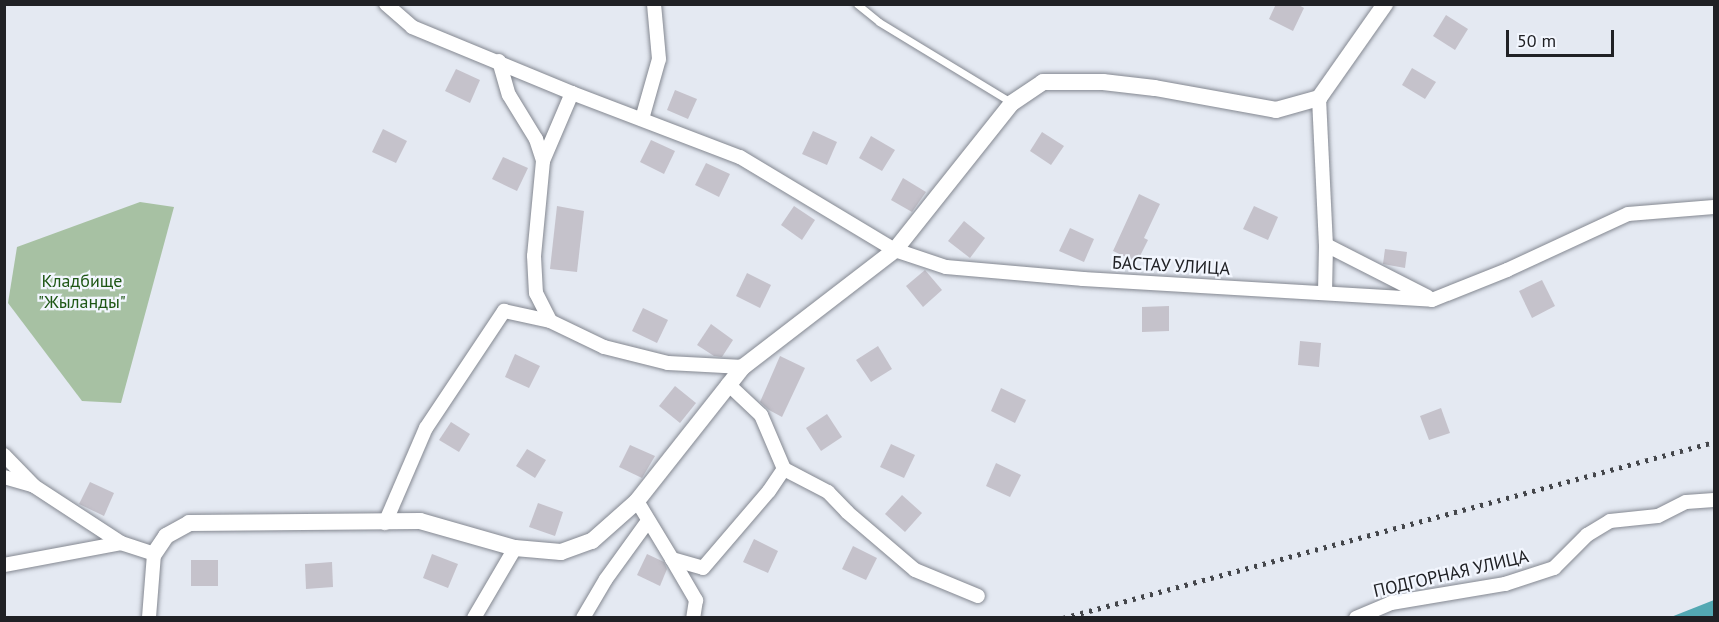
<!DOCTYPE html>
<html>
<head>
<meta charset="utf-8">
<style>
  body { margin:0 }
  #map { position:relative; width:1719px; height:622px; overflow:hidden; background:#e4e9f2; font-family:"PT Sans",sans-serif }
  div>[style] { position:absolute }
  [style*='--x'] { left:calc(var(--x)*1px); top:calc(var(--y)*1px); width:calc(var(--w)*1px); rotate:calc(var(--a)*1deg) }
  .green>* { inset:0; background:#a7c1a3 }
  .water>* { inset:0; background:#53a8b3 }
  .building>* { inset:0; background:#c5c2cb }
  .roads { filter:drop-shadow(0 0 2px #848891) drop-shadow(0 0 2px #848891) }
  .service>* { height:7px; margin:-3.5px; padding:0 3.5px; transform-origin:3.5px; border-radius:3.5px; background:#fff }
  .minor>* { height:14px; margin:-7px; padding:0 7px; transform-origin:7px; border-radius:7px; background:#fff }
  .tertiary>* { height:16px; margin:-8px; padding:0 8px; transform-origin:8px; border-radius:8px; background:#fff }
  .rail>* { height:4.5px; margin-top:-2.25px; transform-origin:0; background:repeating-linear-gradient(90deg,#44464b 0 3px,transparent 0 9px) }
  span { translate:-50% -50%; white-space:nowrap; text-align:center; line-height:1.15; -webkit-text-stroke:4.5px #f2f6fe; paint-order:stroke }
  .street-label { font-size:18px; color:#202125 }
  .park-label { font-size:18px; color:#1e5715 }
  .frame { position:absolute; inset:0; border:6px solid #202125; pointer-events:none }
  .scale { position:absolute; left:1506px; top:30px; width:108px; height:27px; box-sizing:border-box; border:3px solid #202125; border-top:0; padding-left:8px; font-size:18px; line-height:21px; white-space:nowrap; color:#202125; -webkit-text-stroke:4px #f2f6fe; paint-order:stroke }
</style>
</head>
<body>
<div id="map">
  <div class="green">
    <div style="clip-path:polygon(140px 202px,174px 207px,121px 403px,82px 401px,8px 303px,17px 247px)"></div>
  </div>
  <div class="water">
    <div style="clip-path:polygon(1714px 600px,1714px 617px,1671px 617px)"></div>
  </div>
  <div class="building">
    <div style="clip-path:polygon(1276px 4px,1297px 4px,1304px 8px,1293px 31px,1269px 19px)"></div>
    <div style="clip-path:polygon(1446px 15px,1468px 29px,1455px 50px,1433px 36px)"></div>
    <div style="clip-path:polygon(1412px 68px,1436px 82px,1425px 99px,1402px 85px)"></div>
    <div style="clip-path:polygon(456px 69px,480px 80px,470px 103px,445px 91px)"></div>
    <div style="clip-path:polygon(675px 90px,697px 99px,688px 119px,667px 110px)"></div>
    <div style="clip-path:polygon(383px 129px,407px 141px,396px 163px,372px 152px)"></div>
    <div style="clip-path:polygon(813px 131px,837px 142px,827px 165px,802px 154px)"></div>
    <div style="clip-path:polygon(1042px 132px,1064px 146px,1051px 165px,1030px 151px)"></div>
    <div style="clip-path:polygon(871px 136px,895px 150px,882px 171px,859px 158px)"></div>
    <div style="clip-path:polygon(651px 140px,675px 151px,664px 174px,640px 162px)"></div>
    <div style="clip-path:polygon(503px 157px,528px 168px,517px 191px,492px 179px)"></div>
    <div style="clip-path:polygon(706px 163px,730px 174px,719px 197px,695px 185px)"></div>
    <div style="clip-path:polygon(903px 178px,926px 192px,912px 212px,891px 200px)"></div>
    <div style="clip-path:polygon(1139px 194px,1160px 204px,1144px 238px,1148px 240px,1137px 262px,1113px 251px)"></div>
    <div style="clip-path:polygon(557px 206px,584px 211px,577px 272px,550px 269px)"></div>
    <div style="clip-path:polygon(794px 206px,815px 220px,802px 240px,781px 225px)"></div>
    <div style="clip-path:polygon(1254px 206px,1278px 217px,1268px 240px,1243px 229px)"></div>
    <div style="clip-path:polygon(964px 221px,985px 238px,970px 258px,948px 241px)"></div>
    <div style="clip-path:polygon(1070px 228px,1094px 239px,1084px 262px,1059px 251px)"></div>
    <div style="clip-path:polygon(1385px 249px,1407px 252px,1405px 268px,1383px 264px)"></div>
    <div style="clip-path:polygon(925px 270px,942px 290px,923px 307px,906px 286px)"></div>
    <div style="clip-path:polygon(747px 273px,771px 285px,760px 308px,736px 296px)"></div>
    <div style="clip-path:polygon(1542px 280px,1555px 306px,1532px 318px,1519px 291px)"></div>
    <div style="clip-path:polygon(1169px 306px,1169px 331px,1142px 332px,1142px 307px)"></div>
    <div style="clip-path:polygon(643px 308px,668px 320px,657px 343px,632px 331px)"></div>
    <div style="clip-path:polygon(711px 324px,733px 340px,722px 357px,714px 356px,697px 345px)"></div>
    <div style="clip-path:polygon(1300px 341px,1321px 343px,1319px 367px,1298px 365px)"></div>
    <div style="clip-path:polygon(878px 346px,892px 369px,871px 382px,856px 360px)"></div>
    <div style="clip-path:polygon(515px 354px,540px 366px,529px 388px,505px 377px)"></div>
    <div style="clip-path:polygon(780px 356px,805px 368px,782px 417px,769px 410px,760px 402px)"></div>
    <div style="clip-path:polygon(675px 386px,696px 403px,680px 423px,659px 406px)"></div>
    <div style="clip-path:polygon(1001px 388px,1026px 400px,1015px 423px,991px 411px)"></div>
    <div style="clip-path:polygon(1441px 408px,1450px 433px,1429px 440px,1420px 416px)"></div>
    <div style="clip-path:polygon(827px 414px,842px 437px,821px 451px,806px 428px)"></div>
    <div style="clip-path:polygon(451px 422px,470px 434px,459px 452px,439px 440px)"></div>
    <div style="clip-path:polygon(891px 444px,915px 455px,904px 478px,880px 467px)"></div>
    <div style="clip-path:polygon(630px 445px,655px 456px,642px 478px,619px 467px)"></div>
    <div style="clip-path:polygon(527px 449px,546px 460px,535px 478px,516px 466px)"></div>
    <div style="clip-path:polygon(996px 463px,1021px 475px,1010px 497px,986px 486px)"></div>
    <div style="clip-path:polygon(90px 482px,114px 493px,104px 516px,79px 504px)"></div>
    <div style="clip-path:polygon(902px 495px,922px 513px,905px 532px,885px 514px)"></div>
    <div style="clip-path:polygon(538px 503px,563px 512px,555px 536px,529px 527px)"></div>
    <div style="clip-path:polygon(754px 539px,778px 551px,768px 573px,743px 562px)"></div>
    <div style="clip-path:polygon(853px 546px,877px 558px,866px 580px,842px 569px)"></div>
    <div style="clip-path:polygon(432px 554px,458px 564px,448px 588px,423px 578px)"></div>
    <div style="clip-path:polygon(647px 554px,664px 562px,667px 569px,660px 586px,637px 575px)"></div>
    <div style="clip-path:polygon(191px 560px,218px 560px,218px 586px,191px 586px)"></div>
    <div style="clip-path:polygon(332px 562px,333px 587px,306px 589px,305px 564px)"></div>
  </div>
  <div class="roads">
    <div class="service">
      <div style="--x:857;--y:4;--w:28;--a:39"></div>
      <div style="--x:879;--y:22;--w:156;--a:31.3"></div>
    </div>
    <div class="minor">
      <div style="--x:386;--y:4;--w:35;--a:41"></div>
      <div style="--x:412;--y:27;--w:173;--a:22.4"></div>
      <div style="--x:572;--y:93;--w:180;--a:20.9"></div>
      <div style="--x:740;--y:157;--w:181;--a:31"></div>
      <div style="--x:895;--y:250;--w:54;--a:18.4"></div>
      <div style="--x:946;--y:267;--w:138;--a:5"></div>
      <div style="--x:1083;--y:279;--w:350;--a:3.4"></div>
      <div style="--x:1432;--y:300;--w:81;--a:-21.8"></div>
      <div style="--x:1507;--y:270;--w:133;--a:-24.8"></div>
      <div style="--x:1628;--y:214;--w:86;--a:-4.7"></div>
      <div style="--x:499;--y:61;--w:35;--a:74"></div>
      <div style="--x:509;--y:95;--w:52;--a:58.5"></div>
      <div style="--x:536;--y:139;--w:23;--a:72"></div>
      <div style="--x:572;--y:93;--w:74;--a:113.1"></div>
      <div style="--x:543;--y:161;--w:95;--a:95.4"></div>
      <div style="--x:534;--y:256;--w:37;--a:87"></div>
      <div style="--x:536;--y:293;--w:31;--a:63"></div>
      <div style="--x:550;--y:321;--w:60;--a:25.7"></div>
      <div style="--x:604;--y:347;--w:66;--a:14"></div>
      <div style="--x:668;--y:363;--w:75;--a:3.1"></div>
      <div style="--x:1319;--y:98;--w:147;--a:87.3"></div>
      <div style="--x:1326;--y:245;--w:114;--a:27"></div>
      <div style="--x:642;--y:119;--w:62;--a:-74.2"></div>
      <div style="--x:659;--y:59;--w:55;--a:-95.2"></div>
      <div style="--x:1325;--y:293;--w:48;--a:-88.8"></div>
      <div style="--x:728;--y:384;--w:45;--a:43.2"></div>
      <div style="--x:761;--y:415;--w:59;--a:66.9"></div>
      <div style="--x:784;--y:469;--w:50;--a:27.6"></div>
      <div style="--x:828;--y:492;--w:28;--a:46"></div>
      <div style="--x:847;--y:512;--w:89;--a:40.5"></div>
      <div style="--x:915;--y:570;--w:68;--a:22.4"></div>
      <div style="--x:4;--y:455;--w:43;--a:45.9"></div>
      <div style="--x:34;--y:486;--w:104;--a:33.2"></div>
      <div style="--x:4;--y:477;--w:29;--a:16"></div>
      <div style="--x:637;--y:501;--w:68;--a:58.9"></div>
      <div style="--x:672;--y:559;--w:32;--a:16"></div>
      <div style="--x:703;--y:568;--w:101;--a:-49.4"></div>
      <div style="--x:769;--y:491;--w:27;--a:-56"></div>
      <div style="--x:385;--y:523;--w:103;--a:-66.7"></div>
      <div style="--x:426;--y:428;--w:141;--a:-56.3"></div>
      <div style="--x:504;--y:311;--w:47;--a:12.3"></div>
      <div style="--x:672;--y:559;--w:48;--a:59.7"></div>
      <div style="--x:696;--y:600;--w:18;--a:99"></div>
      <div style="--x:4;--y:565;--w:119;--a:-10.6"></div>
      <div style="--x:121;--y:543;--w:35;--a:18"></div>
      <div style="--x:154;--y:554;--w:64;--a:94.5"></div>
      <div style="--x:474;--y:618;--w:81;--a:-59.6"></div>
      <div style="--x:583;--y:618;--w:45;--a:-59.5"></div>
      <div style="--x:606;--y:579;--w:72;--a:-54.1"></div>
      <div style="--x:1356;--y:618;--w:38;--a:-23"></div>
      <div style="--x:1391;--y:603;--w:116;--a:-9.5"></div>
      <div style="--x:1505;--y:584;--w:52;--a:-18.1"></div>
      <div style="--x:1554;--y:568;--w:47;--a:-45"></div>
      <div style="--x:1587;--y:535;--w:27;--a:-31"></div>
      <div style="--x:1610;--y:521;--w:48;--a:-5.9"></div>
      <div style="--x:1658;--y:516;--w:31;--a:-27"></div>
      <div style="--x:1686;--y:502;--w:28;--a:-4"></div>
    </div>
    <div class="tertiary">
      <div style="--x:154;--y:554;--w:22;--a:-56"></div>
      <div style="--x:166;--y:536;--w:26;--a:-29"></div>
      <div style="--x:189;--y:523;--w:231;--a:-0.5"></div>
      <div style="--x:420;--y:521;--w:99;--a:15.9"></div>
      <div style="--x:515;--y:548;--w:46;--a:5"></div>
      <div style="--x:561;--y:552;--w:33;--a:-20"></div>
      <div style="--x:592;--y:541;--w:60;--a:-41.6"></div>
      <div style="--x:637;--y:501;--w:171;--a:-51.7"></div>
      <div style="--x:743;--y:367;--w:192;--a:-37.6"></div>
      <div style="--x:895;--y:250;--w:188;--a:-51.5"></div>
      <div style="--x:1012;--y:103;--w:37;--a:-34"></div>
      <div style="--x:1043;--y:82;--w:60;--a:0"></div>
      <div style="--x:1103;--y:82;--w:52;--a:6.6"></div>
      <div style="--x:1155;--y:88;--w:123;--a:10.3"></div>
      <div style="--x:1276;--y:110;--w:45;--a:-15.6"></div>
      <div style="--x:1319;--y:98;--w:115;--a:-54.9"></div>
    </div>
  </div>
  <div class="rail">
    <div style="--x:1063;--y:618;--w:674;--a:-15.13"></div>
  </div>
  <div class="street-label">
    <span style="left:1171px;top:266px;rotate:3deg">БАСТАУ УЛИЦА</span>
    <span style="left:1451px;top:574px;rotate:-13deg">ПОДГОРНАЯ УЛИЦА</span>
  </div>
  <div class="park-label">
    <span style="left:82px;top:292px">Кладбище<br>"Жыланды"</span>
  </div>
  <div class="frame"></div>
  <div class="scale">50 m</div>
</div>
</body>
</html>
